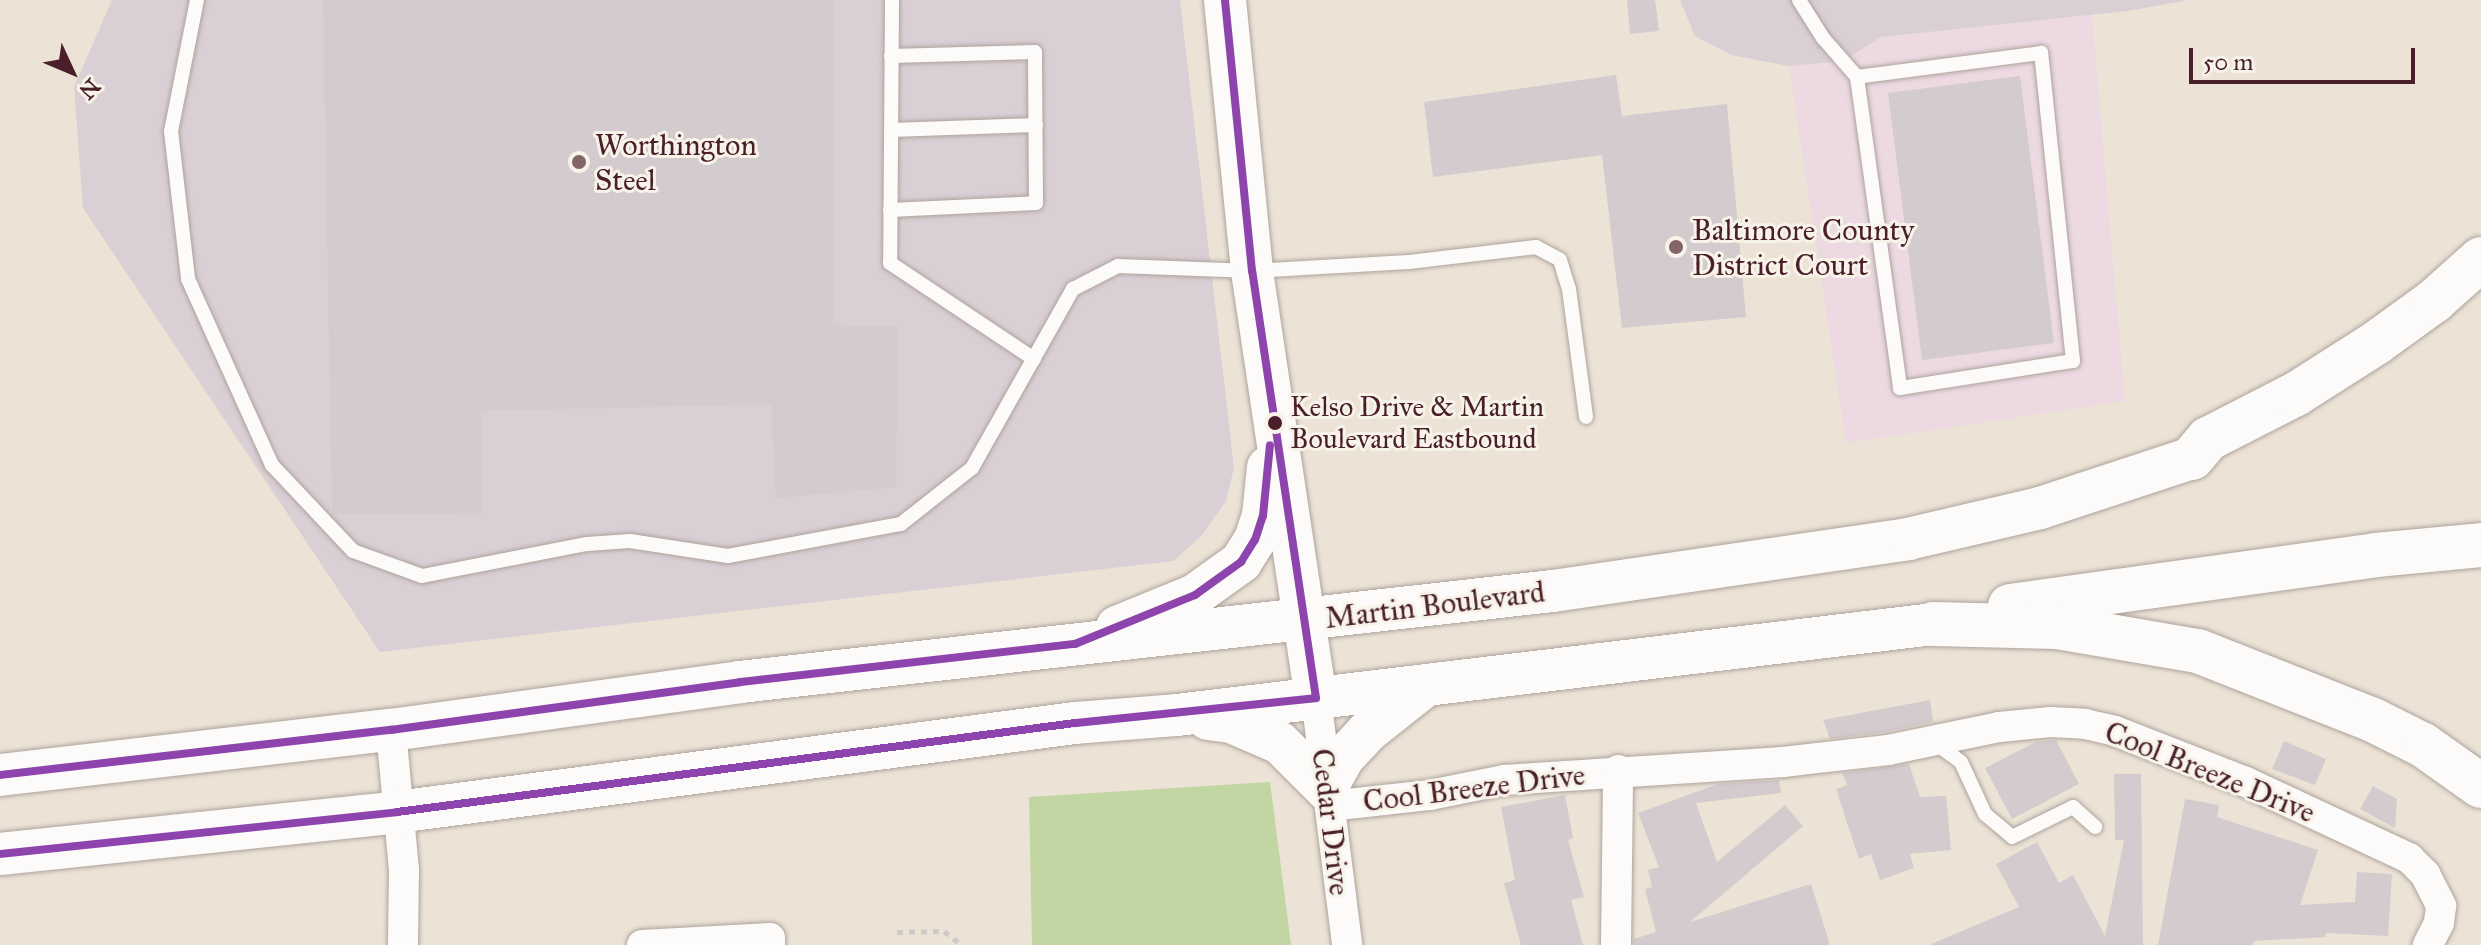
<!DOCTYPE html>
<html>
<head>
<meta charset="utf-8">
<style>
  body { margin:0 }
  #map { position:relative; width:2481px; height:945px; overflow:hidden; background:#ece3d6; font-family:"IM FELL Great Primer",serif }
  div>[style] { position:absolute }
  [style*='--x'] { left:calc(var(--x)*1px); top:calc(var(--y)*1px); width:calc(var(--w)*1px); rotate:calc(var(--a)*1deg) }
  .built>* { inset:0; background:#ecd9e2 }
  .industrial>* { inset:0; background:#dacfd5 }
  .green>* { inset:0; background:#c1d6a3 }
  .building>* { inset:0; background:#d3cbce }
  .path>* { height:5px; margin-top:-2.5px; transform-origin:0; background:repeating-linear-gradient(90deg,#cfcac8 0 6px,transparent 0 12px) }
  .roads { filter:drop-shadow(0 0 2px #aea39d) drop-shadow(0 0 2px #aea39d) }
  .lane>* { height:14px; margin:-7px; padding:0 7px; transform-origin:7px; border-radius:7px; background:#fcfbf9 }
  .street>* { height:30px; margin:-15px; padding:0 15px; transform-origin:15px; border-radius:15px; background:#fcfbf9 }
  .secondary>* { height:42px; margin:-21px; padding:0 21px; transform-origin:21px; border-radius:21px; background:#fcfbf9 }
  .highway>* { height:44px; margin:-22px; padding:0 22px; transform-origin:22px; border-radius:22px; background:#fcfbf9 }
  .bus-1>* { height:8px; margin:-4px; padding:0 4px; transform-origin:4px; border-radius:4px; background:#8e44ad }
  .dots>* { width:22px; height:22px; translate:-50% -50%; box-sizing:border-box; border:4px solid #f7f3e8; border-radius:50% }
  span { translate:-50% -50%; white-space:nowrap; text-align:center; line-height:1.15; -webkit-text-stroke:6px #f7f3e8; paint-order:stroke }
  .bus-label { font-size:28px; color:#4a1f2b }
  .left { translate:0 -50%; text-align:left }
  .poi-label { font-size:30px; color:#4a1f2b }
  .street-label { font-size:30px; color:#4a1f2b }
  .north { position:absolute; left:32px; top:32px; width:80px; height:80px; -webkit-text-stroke:6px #f7f3e8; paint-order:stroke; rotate:134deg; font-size:22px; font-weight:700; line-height:32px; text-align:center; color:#4a1f2b }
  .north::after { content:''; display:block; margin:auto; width:28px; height:36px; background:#4a1f2b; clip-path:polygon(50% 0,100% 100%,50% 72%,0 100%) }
  .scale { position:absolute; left:2189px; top:48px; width:226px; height:36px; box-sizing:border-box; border:4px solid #4a1f2b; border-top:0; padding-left:10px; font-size:24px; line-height:28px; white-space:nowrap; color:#4a1f2b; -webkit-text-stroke:6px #f7f3e8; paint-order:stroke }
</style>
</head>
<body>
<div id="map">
  <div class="built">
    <div style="clip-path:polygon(2092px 15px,2125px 401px,1846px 443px,1789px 66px,1843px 61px,1881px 37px)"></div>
  </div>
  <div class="industrial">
    <div style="clip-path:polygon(112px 0,1180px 0,1234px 468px,1226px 501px,1203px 534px,1174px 561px,380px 652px,83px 208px,74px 87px)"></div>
    <div style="clip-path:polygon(1680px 0,2188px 0,2128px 11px,1881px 37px,1843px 61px,1789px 66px,1731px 55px,1695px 36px)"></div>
  </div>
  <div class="green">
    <div style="clip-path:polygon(1270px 782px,1291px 945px,1032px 945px,1029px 797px)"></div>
  </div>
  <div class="building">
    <div style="clip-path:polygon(323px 0,833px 0,833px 325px,898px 326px,896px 487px,776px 498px,771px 404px,481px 411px,481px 513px,332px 514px)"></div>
    <div style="clip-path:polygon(1627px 0,1655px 0,1659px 31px,1630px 34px)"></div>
    <div style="clip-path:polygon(1616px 75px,1622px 116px,1727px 104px,1746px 317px,1622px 328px,1602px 155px,1433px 177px,1424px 102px)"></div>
    <div style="clip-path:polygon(2020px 76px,2054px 343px,1922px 360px,1888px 93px)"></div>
    <div style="clip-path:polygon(1930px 700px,1933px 722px,1885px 732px,1830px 739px,1823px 720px)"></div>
    <div style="clip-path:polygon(2056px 740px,2079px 784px,2012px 819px,1985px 768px,2036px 742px)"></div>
    <div style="clip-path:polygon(2284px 741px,2326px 759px,2315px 785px,2272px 769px)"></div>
    <div style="clip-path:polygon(1909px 764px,1920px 797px,1946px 796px,1951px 850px,1910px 854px,1914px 868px,1880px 880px,1871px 854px,1859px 859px,1836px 789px,1847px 785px,1842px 773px)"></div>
    <div style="clip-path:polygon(2114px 774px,2141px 774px,2143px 945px,1929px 945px,2019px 907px,1996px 864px,2037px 842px,2059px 883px,2073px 875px,2105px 936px,2124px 840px,2115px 840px)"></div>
    <div style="clip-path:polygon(1779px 780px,1781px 793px,1696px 803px,1717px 862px,1785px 805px,1803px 826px,1690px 922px,1811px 884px,1830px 945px,1634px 945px,1634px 939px,1656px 932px,1645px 889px,1652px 887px,1648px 870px,1659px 867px,1638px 813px,1718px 784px)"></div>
    <div style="clip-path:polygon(2373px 786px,2397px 799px,2395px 828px,2360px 809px)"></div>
    <div style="clip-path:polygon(1565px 795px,1573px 838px,1568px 840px,1584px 897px,1571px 900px,1583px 945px,1521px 945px,1504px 883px,1515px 880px,1501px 807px)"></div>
    <div style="clip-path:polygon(2185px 799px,2219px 805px,2217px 817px,2318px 850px,2300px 905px,2355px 902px,2357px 872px,2392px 874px,2388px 936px,2326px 933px,2326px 937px,2253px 941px,2254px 945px,2158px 945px)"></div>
  </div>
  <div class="path">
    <div style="--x:897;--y:932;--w:47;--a:-1.2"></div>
    <div style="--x:944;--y:931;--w:23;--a:38"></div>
  </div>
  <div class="roads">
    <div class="lane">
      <div style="--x:197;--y:0;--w:134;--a:101.2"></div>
      <div style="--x:171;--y:131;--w:149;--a:83.4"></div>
      <div style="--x:188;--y:279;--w:204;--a:65.7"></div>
      <div style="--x:272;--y:465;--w:118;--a:46.7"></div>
      <div style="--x:353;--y:551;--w:73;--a:19.9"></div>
      <div style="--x:422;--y:576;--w:168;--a:-11"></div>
      <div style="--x:587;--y:544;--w:43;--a:-4"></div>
      <div style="--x:630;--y:541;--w:99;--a:8.7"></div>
      <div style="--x:728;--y:556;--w:176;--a:-10.5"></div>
      <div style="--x:901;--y:524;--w:90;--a:-38.3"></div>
      <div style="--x:972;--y:468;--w:206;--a:-60.6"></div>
      <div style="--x:1073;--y:289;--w:51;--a:-27.1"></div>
      <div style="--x:1118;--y:266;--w:134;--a:2.1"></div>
      <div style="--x:1252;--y:271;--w:157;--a:-3.3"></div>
      <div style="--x:1409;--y:262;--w:128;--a:-6.7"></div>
      <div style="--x:1536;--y:247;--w:27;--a:28"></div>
      <div style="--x:1560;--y:260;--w:30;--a:73"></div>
      <div style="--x:1569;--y:289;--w:129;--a:82.4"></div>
      <div style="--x:892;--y:0;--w:263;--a:90.4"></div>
      <div style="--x:890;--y:263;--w:173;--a:33.7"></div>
      <div style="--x:1799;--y:0;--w:45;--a:57.7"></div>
      <div style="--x:1823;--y:38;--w:52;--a:48.9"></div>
      <div style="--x:1857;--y:77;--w:314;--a:82.1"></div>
      <div style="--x:1900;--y:388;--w:175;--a:-8.9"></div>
      <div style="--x:2073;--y:361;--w:310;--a:-95.9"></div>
      <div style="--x:2041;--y:53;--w:186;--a:172.6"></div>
      <div style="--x:891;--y:130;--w:145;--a:-2"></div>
      <div style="--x:890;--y:210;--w:146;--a:-2.7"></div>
      <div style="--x:1036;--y:203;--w:151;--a:-90.4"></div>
      <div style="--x:1035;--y:52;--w:144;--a:178.4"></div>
      <div style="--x:1935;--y:743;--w:32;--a:36"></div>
      <div style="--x:1961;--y:762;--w:57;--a:65.2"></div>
      <div style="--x:1985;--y:814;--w:35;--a:40"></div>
      <div style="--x:2012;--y:837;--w:68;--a:-26.2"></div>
      <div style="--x:2073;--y:807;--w:30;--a:42"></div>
    </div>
    <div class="street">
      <div style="--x:1316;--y:698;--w:249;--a:82.8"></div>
      <div style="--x:391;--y:730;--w:141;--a:84.7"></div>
      <div style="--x:404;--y:870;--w:75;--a:90.8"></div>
      <div style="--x:1330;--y:806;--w:101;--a:-6.3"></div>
      <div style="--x:1430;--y:795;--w:76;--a:-11.5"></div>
      <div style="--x:1504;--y:780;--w:280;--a:-3.7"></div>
      <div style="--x:1783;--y:762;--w:106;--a:-6.5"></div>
      <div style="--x:1888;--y:750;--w:113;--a:-11.7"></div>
      <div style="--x:1999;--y:727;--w:52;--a:-5.5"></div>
      <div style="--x:2051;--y:722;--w:34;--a:3"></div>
      <div style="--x:2085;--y:724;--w:31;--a:13"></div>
      <div style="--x:2115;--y:731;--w:141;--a:21.3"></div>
      <div style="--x:2246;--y:782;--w:180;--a:25"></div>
      <div style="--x:2409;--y:858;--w:23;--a:45"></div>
      <div style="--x:2425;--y:874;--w:36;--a:63"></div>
      <div style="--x:2441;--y:906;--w:17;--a:97"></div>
      <div style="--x:2439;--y:923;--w:25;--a:117"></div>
      <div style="--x:642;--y:945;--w:128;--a:-3.1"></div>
      <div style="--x:770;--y:938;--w:7;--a:90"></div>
      <div style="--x:1616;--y:945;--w:175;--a:-89.3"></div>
    </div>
    <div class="secondary">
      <div style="--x:1225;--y:0;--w:272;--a:84.3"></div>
      <div style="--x:1252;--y:271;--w:432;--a:81.5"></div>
      <div style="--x:1117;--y:627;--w:84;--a:-22.3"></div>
      <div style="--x:1195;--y:595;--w:57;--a:-35.7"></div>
      <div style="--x:1241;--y:562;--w:26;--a:-58"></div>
      <div style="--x:1255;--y:540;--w:25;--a:-72"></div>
      <div style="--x:1263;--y:516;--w:49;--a:-84.2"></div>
      <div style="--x:1208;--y:719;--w:23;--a:7"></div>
      <div style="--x:1231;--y:722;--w:53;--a:23.2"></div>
      <div style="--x:1280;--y:743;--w:65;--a:45"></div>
      <div style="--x:1326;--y:789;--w:35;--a:-61"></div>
      <div style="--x:1343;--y:758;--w:35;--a:-47"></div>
      <div style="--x:1367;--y:732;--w:74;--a:-38.4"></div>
      <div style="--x:0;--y:775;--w:394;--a:-6.6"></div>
      <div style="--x:391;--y:730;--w:352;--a:-7.8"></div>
      <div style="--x:740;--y:682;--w:818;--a:-6.39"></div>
      <div style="--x:1553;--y:591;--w:359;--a:-8.3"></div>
      <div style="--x:1908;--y:539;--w:136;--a:-13.2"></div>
      <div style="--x:2040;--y:508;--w:160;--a:-18.2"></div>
      <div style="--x:0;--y:854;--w:399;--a:-6"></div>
      <div style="--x:397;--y:812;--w:684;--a:-7.48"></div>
      <div style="--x:1075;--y:723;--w:102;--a:-4.5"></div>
      <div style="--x:1177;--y:715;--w:761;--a:-6.86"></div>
    </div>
    <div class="highway">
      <div style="--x:2192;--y:458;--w:25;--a:-50"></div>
      <div style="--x:2208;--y:439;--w:99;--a:-27.1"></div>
      <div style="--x:2296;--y:394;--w:95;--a:-32.5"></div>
      <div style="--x:2376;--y:343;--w:72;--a:-35.9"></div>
      <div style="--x:2434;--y:301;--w:63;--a:-41.8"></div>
      <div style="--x:2010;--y:606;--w:370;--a:-7.9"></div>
      <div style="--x:2376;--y:555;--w:105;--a:-5.4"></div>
      <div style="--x:1933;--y:624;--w:124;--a:1.4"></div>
      <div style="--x:2057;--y:627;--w:143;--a:9.7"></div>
      <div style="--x:2198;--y:651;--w:186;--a:21.5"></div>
      <div style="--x:2371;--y:719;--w:58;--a:26.6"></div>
      <div style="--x:2423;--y:745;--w:71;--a:35.3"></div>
    </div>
  </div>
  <div class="bus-1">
    <div style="--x:0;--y:775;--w:394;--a:-6.6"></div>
    <div style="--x:391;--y:730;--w:352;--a:-7.8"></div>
    <div style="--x:740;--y:682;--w:337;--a:-6.5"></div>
    <div style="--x:1075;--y:644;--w:130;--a:-22.2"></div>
    <div style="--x:1195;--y:595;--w:57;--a:-35.7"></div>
    <div style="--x:1241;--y:562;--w:26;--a:-58"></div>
    <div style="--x:1255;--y:540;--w:25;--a:-72"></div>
    <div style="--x:1263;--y:516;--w:71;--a:-84.4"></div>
    <div style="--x:0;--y:854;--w:399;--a:-6"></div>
    <div style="--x:397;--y:812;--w:684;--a:-7.48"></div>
    <div style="--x:1075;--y:723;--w:242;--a:-5.9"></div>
    <div style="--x:1316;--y:698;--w:432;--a:-98.5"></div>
    <div style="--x:1252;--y:271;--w:272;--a:-95.7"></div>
  </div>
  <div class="dots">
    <div style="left:579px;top:162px;background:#836467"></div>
    <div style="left:1676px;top:247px;background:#836467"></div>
    <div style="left:1275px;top:423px;background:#4a1f2b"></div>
  </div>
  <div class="bus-label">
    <span class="left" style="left:1290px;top:423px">Kelso Drive &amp; Martin<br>Boulevard Eastbound</span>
  </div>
  <div class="poi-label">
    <span class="left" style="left:595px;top:162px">Worthington<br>Steel</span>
    <span class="left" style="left:1692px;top:247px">Baltimore County<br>District Court</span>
  </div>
  <div class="street-label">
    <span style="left:1435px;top:605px;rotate:-7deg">Martin Boulevard</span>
    <span style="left:2210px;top:772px;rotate:22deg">Cool Breeze Drive</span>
    <span style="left:1474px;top:788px;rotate:-7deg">Cool Breeze Drive</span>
    <span style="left:1331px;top:822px;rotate:83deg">Cedar Drive</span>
  </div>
  <div class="north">N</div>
  <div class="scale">50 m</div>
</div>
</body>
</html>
